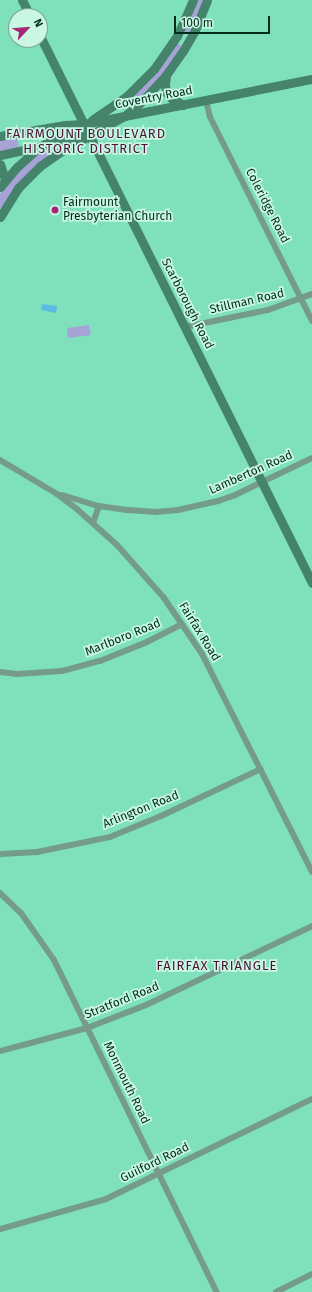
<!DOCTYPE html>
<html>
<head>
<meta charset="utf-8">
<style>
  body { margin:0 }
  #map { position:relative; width:312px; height:1292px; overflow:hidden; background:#7ee1bc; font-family:"Fira Sans",sans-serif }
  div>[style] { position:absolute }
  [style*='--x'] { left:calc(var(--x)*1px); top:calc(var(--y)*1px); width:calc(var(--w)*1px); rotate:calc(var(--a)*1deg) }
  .green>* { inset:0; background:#a7a3d7 }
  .water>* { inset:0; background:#5bbce3 }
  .street>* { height:6px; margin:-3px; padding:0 3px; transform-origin:3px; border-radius:3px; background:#749b8b }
  .secondary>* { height:9px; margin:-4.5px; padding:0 4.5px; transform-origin:4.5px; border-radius:4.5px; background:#46836c }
  .dots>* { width:11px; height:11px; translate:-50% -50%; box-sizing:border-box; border:2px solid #c9f7e4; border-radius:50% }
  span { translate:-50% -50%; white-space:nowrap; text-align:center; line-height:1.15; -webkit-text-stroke:3.5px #c9f7e4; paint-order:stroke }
  .street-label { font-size:12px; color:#002b1e }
  .poi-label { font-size:12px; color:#002b1e }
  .left { translate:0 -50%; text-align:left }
  .neighbourhood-label { font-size:13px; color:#4e1136; letter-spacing:1px }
  .north { position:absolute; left:8px; top:8px; width:40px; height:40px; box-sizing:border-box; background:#c9f7e4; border:1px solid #79a595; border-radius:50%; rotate:64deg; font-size:11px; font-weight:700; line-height:16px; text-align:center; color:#002b1e }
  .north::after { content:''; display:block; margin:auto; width:14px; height:18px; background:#a62575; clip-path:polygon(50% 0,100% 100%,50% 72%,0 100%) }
  .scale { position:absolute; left:174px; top:16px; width:96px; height:18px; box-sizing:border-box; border:2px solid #002b1e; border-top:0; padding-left:5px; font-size:12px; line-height:14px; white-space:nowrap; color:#002b1e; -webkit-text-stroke:3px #c9f7e4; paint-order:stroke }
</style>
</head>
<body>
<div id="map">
  <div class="green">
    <div style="clip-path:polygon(197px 0,204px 0,200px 12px,188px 34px,185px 34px,184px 29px)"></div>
    <div style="clip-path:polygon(176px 44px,180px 44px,181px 47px,163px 74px,138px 99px,133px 94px)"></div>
    <div style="clip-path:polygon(17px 138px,19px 149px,0 152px,0 141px)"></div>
    <div style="clip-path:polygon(47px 149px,49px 154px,0 209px,0 194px,9px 181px,32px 158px)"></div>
    <div style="clip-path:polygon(89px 325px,91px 335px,68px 338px,67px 328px)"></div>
  </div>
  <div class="water">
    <div style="clip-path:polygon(42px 304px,57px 306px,56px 313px,41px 310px)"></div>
  </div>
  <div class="street">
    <div style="--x:206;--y:100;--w:17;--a:77"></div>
    <div style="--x:210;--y:117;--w:228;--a:63.4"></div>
    <div style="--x:185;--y:327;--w:85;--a:-11.6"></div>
    <div style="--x:268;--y:310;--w:47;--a:-20"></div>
    <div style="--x:0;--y:460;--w:66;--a:30.8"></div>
    <div style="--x:57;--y:494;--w:26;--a:37"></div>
    <div style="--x:78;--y:510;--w:52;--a:41.9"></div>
    <div style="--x:117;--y:545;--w:71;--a:48.4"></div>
    <div style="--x:164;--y:598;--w:68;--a:55.8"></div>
    <div style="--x:202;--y:654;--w:244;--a:63.2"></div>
    <div style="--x:62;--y:495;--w:39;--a:17"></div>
    <div style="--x:99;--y:506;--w:30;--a:8"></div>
    <div style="--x:129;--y:510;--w:27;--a:4"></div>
    <div style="--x:156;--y:512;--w:22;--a:-5"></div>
    <div style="--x:178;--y:510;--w:41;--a:-12.7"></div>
    <div style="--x:218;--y:501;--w:18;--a:-19"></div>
    <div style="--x:235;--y:495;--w:85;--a:-25.7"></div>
    <div style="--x:93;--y:523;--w:18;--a:-71"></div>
    <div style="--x:0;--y:672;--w:17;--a:7"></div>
    <div style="--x:17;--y:674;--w:45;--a:-3.8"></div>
    <div style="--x:62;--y:671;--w:39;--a:-15"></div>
    <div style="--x:100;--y:661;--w:51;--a:-22"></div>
    <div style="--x:147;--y:642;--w:39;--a:-27"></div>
    <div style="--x:0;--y:854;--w:37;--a:-3"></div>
    <div style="--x:37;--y:852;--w:75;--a:-11.6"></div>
    <div style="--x:110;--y:837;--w:55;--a:-22.4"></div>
    <div style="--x:161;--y:816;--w:110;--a:-25.2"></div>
    <div style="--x:0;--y:893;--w:29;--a:44"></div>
    <div style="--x:21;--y:913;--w:57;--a:54.9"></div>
    <div style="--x:54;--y:960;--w:370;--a:63.9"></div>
    <div style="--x:0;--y:1051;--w:90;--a:-14.8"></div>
    <div style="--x:87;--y:1028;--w:63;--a:-21.3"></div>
    <div style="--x:146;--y:1005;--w:184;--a:-25.4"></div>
    <div style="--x:0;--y:1229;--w:110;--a:-15.8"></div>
    <div style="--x:106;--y:1199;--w:229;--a:-25.9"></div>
    <div style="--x:276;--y:1292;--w:40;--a:-26.6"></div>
  </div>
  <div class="secondary">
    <div style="--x:22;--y:0;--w:18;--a:63"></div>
    <div style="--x:40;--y:36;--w:611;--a:63.56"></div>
    <div style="--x:166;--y:75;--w:10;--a:96"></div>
    <div style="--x:165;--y:85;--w:7;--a:82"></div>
    <div style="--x:166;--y:92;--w:8;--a:50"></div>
    <div style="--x:171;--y:98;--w:14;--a:30"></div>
    <div style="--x:92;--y:120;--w:42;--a:-34.4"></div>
    <div style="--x:127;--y:96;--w:38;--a:-45"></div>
    <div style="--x:154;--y:69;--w:40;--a:-55.1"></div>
    <div style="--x:177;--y:36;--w:39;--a:-66"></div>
    <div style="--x:0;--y:136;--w:66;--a:-9.6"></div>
    <div style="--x:65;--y:125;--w:19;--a:-3"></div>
    <div style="--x:84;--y:124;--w:232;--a:-11.2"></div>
    <div style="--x:56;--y:142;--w:29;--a:-12"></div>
    <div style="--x:0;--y:155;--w:39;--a:-12"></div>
    <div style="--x:0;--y:164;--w:16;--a:72"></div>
    <div style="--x:0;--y:187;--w:26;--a:-50"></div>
    <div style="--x:17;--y:167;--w:27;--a:-42"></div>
    <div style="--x:37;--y:149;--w:18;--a:-34"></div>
    <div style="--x:52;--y:139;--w:31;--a:-25"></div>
    <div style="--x:0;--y:217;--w:34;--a:-58"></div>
    <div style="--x:18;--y:188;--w:31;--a:-45"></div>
    <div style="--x:40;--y:166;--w:24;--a:-35"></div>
    <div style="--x:60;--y:152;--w:76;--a:-29.3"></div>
    <div style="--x:126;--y:115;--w:18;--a:-41"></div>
    <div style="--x:140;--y:103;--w:38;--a:-47"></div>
    <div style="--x:166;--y:75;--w:29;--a:-55"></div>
    <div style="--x:183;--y:51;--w:24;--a:-60"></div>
    <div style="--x:195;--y:30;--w:32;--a:-68"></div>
  </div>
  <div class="dots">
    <div style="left:55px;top:210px;background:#a62575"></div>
  </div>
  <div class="street-label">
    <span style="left:154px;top:98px;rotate:-11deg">Coventry Road</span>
    <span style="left:267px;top:206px;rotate:63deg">Coleridge Road</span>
    <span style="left:247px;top:302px;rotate:-13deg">Stillman Road</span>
    <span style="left:187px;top:304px;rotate:63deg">Scarborough Road</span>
    <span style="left:251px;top:473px;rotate:-24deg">Lamberton Road</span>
    <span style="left:199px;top:632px;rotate:58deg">Fairfax Road</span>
    <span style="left:123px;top:638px;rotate:-22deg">Marlboro Road</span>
    <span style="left:141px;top:810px;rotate:-22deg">Arlington Road</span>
    <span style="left:122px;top:1001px;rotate:-22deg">Stratford Road</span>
    <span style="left:126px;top:1083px;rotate:64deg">Monmouth Road</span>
    <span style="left:155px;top:1163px;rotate:-26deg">Guilford Road</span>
  </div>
  <div class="poi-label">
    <span class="left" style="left:63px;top:210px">Fairmount<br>Presbyterian Church</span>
  </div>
  <div class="neighbourhood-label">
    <span style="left:86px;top:142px">FAIRMOUNT BOULEVARD<br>HISTORIC DISTRICT</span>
    <span style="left:217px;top:966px">FAIRFAX TRIANGLE</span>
  </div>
  <div class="north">N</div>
  <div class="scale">100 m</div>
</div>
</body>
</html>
